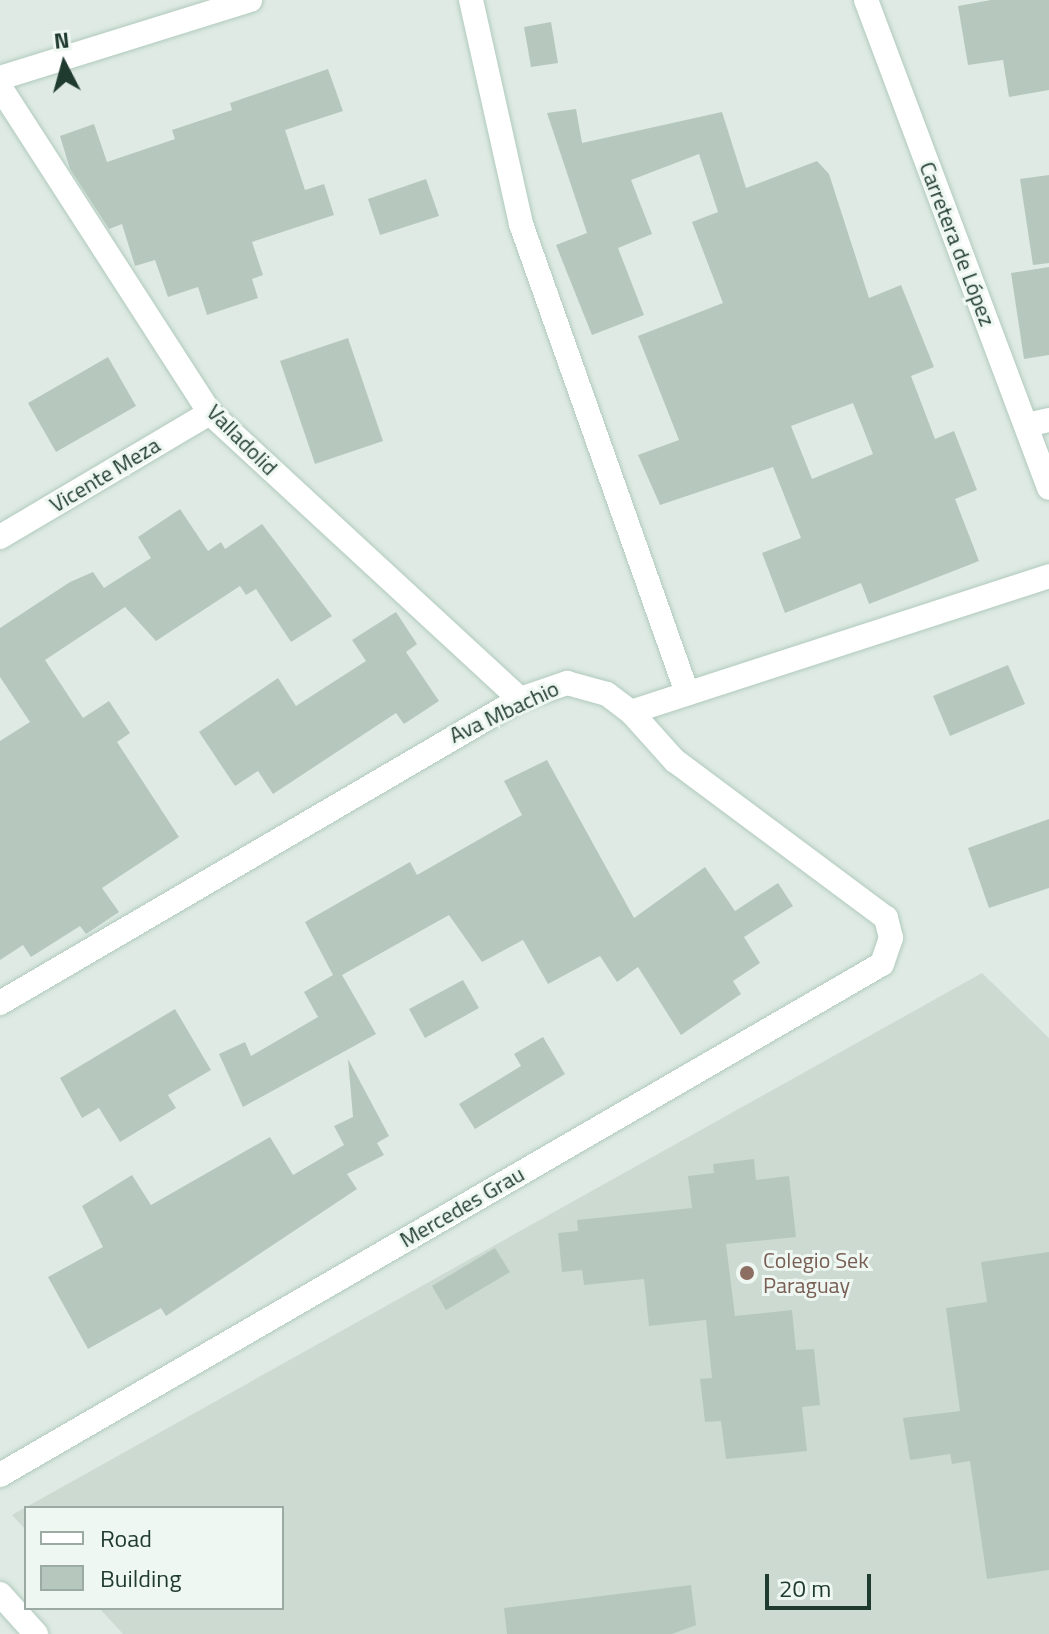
<!DOCTYPE html>
<html>
<head>
<meta charset="utf-8">
<style>
  body { margin:0 }
  #map { position:relative; width:1049px; height:1634px; overflow:hidden; background:#deeae3; font-family:"Titillium Web",sans-serif }
  div>[style] { position:absolute }
  [style*='--x'] { left:calc(var(--x)*1px); top:calc(var(--y)*1px); width:calc(var(--w)*1px); rotate:calc(var(--a)*1deg) }
  .built>* { inset:0; background:#ccdad2 }
  .building>* { inset:0; background:#b6c8be }
  .roads { filter:drop-shadow(0 0 2px #b1cabd) drop-shadow(0 0 2px #b1cabd) }
  .minor>* { height:24px; margin:-12px; padding:0 12px; transform-origin:12px; border-radius:12px; background:#fff }
  .tertiary>* { height:24px; margin:-12px; padding:0 12px; transform-origin:12px; border-radius:12px; background:#fff }
  .secondary>* { height:24px; margin:-12px; padding:0 12px; transform-origin:12px; border-radius:12px; background:#fff }
  .dots>* { width:22px; height:22px; translate:-50% -50%; box-sizing:border-box; border:4px solid #eef7f1; border-radius:50% }
  span { translate:-50% -50%; white-space:nowrap; text-align:center; line-height:1.15; -webkit-text-stroke:6px #eef7f1; paint-order:stroke }
  .street-label { font-size:22px; color:#1f3a2f }
  .education-label { font-size:22px; color:#785e54 }
  .left { translate:0 -50%; text-align:left }
  .legend { position:absolute; left:24px; top:1506px; width:260px; height:104px; box-sizing:border-box; background:#eef7f1; border:2px solid #9baba3; margin:0; padding:10px 14px; list-style:none; font-size:24px; color:#1f3a2f }
  .legend li { display:flex; align-items:center; gap:16px; height:40px }
  .legend b { width:40px; border:2px solid #9baba3 }
  .north { position:absolute; left:24px; top:24px; width:80px; height:80px; -webkit-text-stroke:6px #eef7f1; paint-order:stroke; rotate:354deg; font-size:22px; font-weight:700; line-height:32px; text-align:center; color:#1f3a2f }
  .north::after { content:''; display:block; margin:auto; width:28px; height:36px; background:#1f3a2f; clip-path:polygon(50% 0,100% 100%,50% 72%,0 100%) }
  .scale { position:absolute; left:765px; top:1574px; width:106px; height:36px; box-sizing:border-box; border:4px solid #1f3a2f; border-top:0; padding-left:10px; font-size:24px; line-height:28px; white-space:nowrap; color:#1f3a2f; -webkit-text-stroke:6px #eef7f1; paint-order:stroke }
</style>
</head>
<body>
<div id="map">
  <div class="built">
    <div style="clip-path:polygon(982px 973px,1049px 1038px,1049px 1634px,123px 1634px,99px 1608px,282px 1608px,282px 1508px,26px 1508px,26px 1530px,12px 1515px)"></div>
  </div>
  <div class="building">
    <div style="clip-path:polygon(991px 0,1049px 0,1049px 90px,1009px 97px,1003px 60px,968px 65px,958px 6px)"></div>
    <div style="clip-path:polygon(551px 22px,558px 63px,531px 67px,524px 27px)"></div>
    <div style="clip-path:polygon(328px 69px,343px 111px,285px 130px,305px 190px,324px 184px,334px 215px,252px 242px,263px 275px,252px 279px,258px 298px,207px 315px,198px 287px,168px 297px,155px 260px,135px 266px,122px 224px,109px 229px,70px 169px,60px 136px,94px 124px,107px 162px,175px 139px,172px 130px,232px 110px,230px 103px)"></div>
    <div style="clip-path:polygon(evenodd,576px 109px,582px 143px,722px 112px,746px 188px,817px 161px,829px 174px,869px 298px,901px 285px,934px 367px,911px 376px,935px 439px,954px 431px,977px 490px,955px 499px,979px 561px,869px 604px,861px 583px,785px 613px,762px 553px,801px 538px,773px 467px,660px 505px,638px 455px,679px 440px,638px 336px,723px 303px,692px 222px,718px 212px,699px 154px,631px 180px,652px 234px,618px 248px,644px 315px,592px 335px,556px 245px,587px 233px,547px 113px,576px 109px,853px 403px,873px 454px,812px 479px,791px 426px,853px 403px)"></div>
    <div style="clip-path:polygon(1049px 175px,1049px 263px,1033px 265px,1020px 179px)"></div>
    <div style="clip-path:polygon(426px 179px,439px 216px,380px 235px,368px 199px)"></div>
    <div style="clip-path:polygon(1049px 267px,1049px 355px,1024px 359px,1011px 273px)"></div>
    <div style="clip-path:polygon(348px 338px,383px 441px,315px 464px,280px 361px)"></div>
    <div style="clip-path:polygon(108px 357px,136px 406px,56px 452px,28px 403px)"></div>
    <div style="clip-path:polygon(180px 509px,208px 551px,221px 542px,225px 549px,262px 524px,332px 616px,291px 642px,256px 589px,246px 595px,240px 586px,156px 641px,125px 607px,45px 660px,83px 718px,109px 701px,130px 733px,117px 742px,179px 837px,102px 888px,119px 912px,86px 934px,80px 926px,31px 957px,23px 945px,0 960px,0 741px,30px 722px,0 677px,0 628px,70px 582px,93px 572px,104px 588px,151px 558px,138px 537px)"></div>
    <div style="clip-path:polygon(396px 612px,417px 644px,406px 652px,439px 701px,404px 724px,396px 713px,273px 794px,258px 771px,235px 786px,199px 732px,278px 678px,296px 706px,366px 661px,352px 640px)"></div>
    <div style="clip-path:polygon(1008px 665px,1025px 704px,950px 736px,933px 696px)"></div>
    <div style="clip-path:polygon(547px 760px,634px 918px,705px 867px,735px 911px,778px 883px,793px 906px,744px 937px,760px 963px,733px 981px,741px 994px,681px 1035px,638px 967px,617px 982px,600px 956px,548px 984px,523px 940px,482px 962px,449px 915px,342px 975px,376px 1034px,243px 1107px,219px 1054px,245px 1042px,251px 1056px,318px 1017px,304px 992px,333px 975px,305px 922px,410px 862px,417px 875px,522px 815px,504px 781px)"></div>
    <div style="clip-path:polygon(1049px 819px,1049px 888px,989px 908px,968px 848px)"></div>
    <div style="clip-path:polygon(463px 980px,479px 1008px,425px 1038px,409px 1009px)"></div>
    <div style="clip-path:polygon(175px 1009px,211px 1070px,168px 1095px,176px 1108px,120px 1142px,99px 1108px,82px 1118px,60px 1078px)"></div>
    <div style="clip-path:polygon(543px 1037px,565px 1074px,475px 1129px,459px 1104px,521px 1066px,514px 1054px)"></div>
    <div style="clip-path:polygon(348px 1059px,389px 1136px,377px 1143px,384px 1155px,347px 1174px,357px 1189px,166px 1316px,161px 1308px,88px 1349px,48px 1277px,103px 1247px,82px 1206px,132px 1175px,151px 1205px,270px 1137px,293px 1175px,344px 1145px,334px 1126px,353px 1117px)"></div>
    <div style="clip-path:polygon(754px 1159px,756px 1180px,789px 1176px,796px 1237px,726px 1244px,735px 1316px,792px 1310px,796px 1350px,814px 1349px,820px 1405px,802px 1407px,807px 1451px,726px 1459px,721px 1421px,705px 1422px,700px 1379px,712px 1378px,706px 1320px,649px 1326px,644px 1279px,584px 1285px,582px 1270px,562px 1272px,558px 1233px,578px 1231px,577px 1220px,692px 1208px,688px 1176px,714px 1173px,713px 1164px)"></div>
    <div style="clip-path:polygon(495px 1248px,510px 1272px,446px 1310px,432px 1286px)"></div>
    <div style="clip-path:polygon(1049px 1252px,1049px 1570px,987px 1579px,970px 1461px,952px 1464px,950px 1454px,910px 1460px,903px 1418px,960px 1411px,946px 1308px,987px 1302px,981px 1262px)"></div>
    <div style="clip-path:polygon(691px 1585px,696px 1625px,672px 1634px,507px 1634px,504px 1608px)"></div>
  </div>
  <div class="roads">
    <div class="minor">
      <div style="--x:471;--y:0;--w:230;--a:77.4"></div>
      <div style="--x:521;--y:224;--w:498;--a:70.5"></div>
      <div style="--x:0;--y:78;--w:262;--a:-17.3"></div>
      <div style="--x:0;--y:87;--w:388;--a:57.2"></div>
      <div style="--x:210;--y:413;--w:422;--a:42.7"></div>
      <div style="--x:0;--y:537;--w:244;--a:-30.6"></div>
      <div style="--x:0;--y:1475;--w:1019;--a:-30.09"></div>
      <div style="--x:882;--y:964;--w:28;--a:-71"></div>
      <div style="--x:891;--y:938;--w:21;--a:-104"></div>
      <div style="--x:886;--y:918;--w:263;--a:-143.3"></div>
      <div style="--x:675;--y:761;--w:66;--a:-131.9"></div>
      <div style="--x:0;--y:1594;--w:54;--a:48"></div>
    </div>
    <div class="tertiary">
      <div style="--x:1027;--y:425;--w:23;--a:-13"></div>
      <div style="--x:0;--y:1003;--w:602;--a:-30.31"></div>
      <div style="--x:520;--y:699;--w:50;--a:-18.8"></div>
      <div style="--x:567;--y:683;--w:41;--a:15.4"></div>
      <div style="--x:607;--y:694;--w:30;--a:37"></div>
      <div style="--x:631;--y:712;--w:440;--a:-18"></div>
    </div>
    <div class="secondary">
      <div style="--x:866;--y:0;--w:521;--a:69.44"></div>
    </div>
  </div>
  <div class="dots">
    <div style="left:747px;top:1273px;background:#8d6e63"></div>
  </div>
  <div class="street-label">
    <span style="left:957px;top:244px;rotate:69deg">Carretera de López</span>
    <span style="left:242px;top:440px;rotate:45deg">Valladolid</span>
    <span style="left:105px;top:475px;rotate:-31deg">Vicente Meza</span>
    <span style="left:504px;top:712px;rotate:-25deg">Ava Mbachio</span>
    <span style="left:462px;top:1207px;rotate:-30deg">Mercedes Grau</span>
  </div>
  <div class="education-label">
    <span class="left" style="left:763px;top:1273px">Colegio Sek<br>Paraguay</span>
  </div>
  <ul class="legend">
  <li><b style="height:10px;background:#fff"></b>Road</li>
  <li><b style="height:22px;background:#b6c8be"></b>Building</li>
  </ul>
  <div class="north">N</div>
  <div class="scale">20 m</div>
</div>
</body>
</html>
